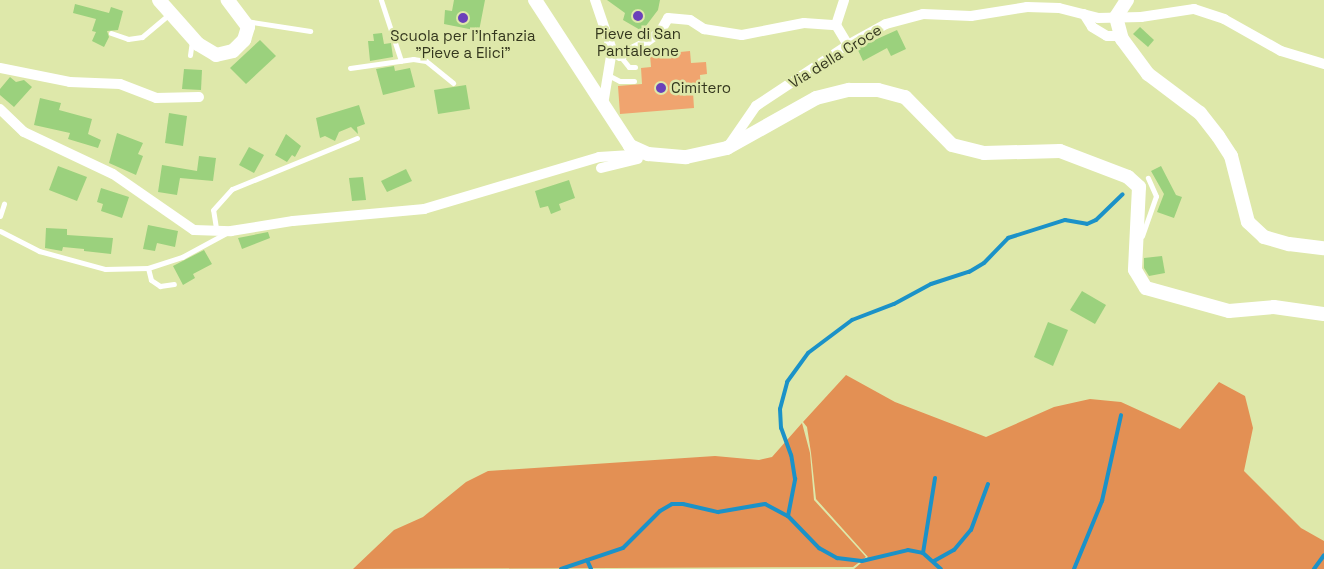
<!DOCTYPE html>
<html>
<head>
<meta charset="utf-8">
<style>
  body { margin:0 }
  #map { position:relative; width:1324px; height:569px; overflow:hidden; background:#dee8aa; font-family:"Space Grotesk",sans-serif }
  div>[style] { position:absolute }
  [style*='--x'] { left:calc(var(--x)*1px); top:calc(var(--y)*1px); width:calc(var(--w)*1px); rotate:calc(var(--a)*1deg) }
  .green>* { inset:0; background:#f0a46f }
  .forest>* { inset:0; background:#e39054 }
  .stream>* { height:4px; margin:-2px; padding:0 2px; transform-origin:2px; border-radius:2px; background:#1b92c8 }
  .building>* { inset:0; background:#9bd17d }
  .lane>* { height:5px; margin:-2.5px; padding:0 2.5px; transform-origin:2.5px; border-radius:2.5px; background:#fff }
  .street>* { height:10px; margin:-5px; padding:0 5px; transform-origin:5px; border-radius:5px; background:#fff }
  .secondary>* { height:14px; margin:-7px; padding:0 7px; transform-origin:7px; border-radius:7px; background:#fff }
  .dots>* { width:14px; height:14px; translate:-50% -50%; box-sizing:border-box; border:2px solid #dee8aa; border-radius:50% }
  span { translate:-50% -50%; white-space:nowrap; text-align:center; line-height:1.15; -webkit-text-stroke:5px #dee8aa; paint-order:stroke }
  .poi-label { font-size:15px; color:#34371e }
  .left { translate:0 -50%; text-align:left }
  .street-label { font-size:15px; color:#34371e }
</style>
</head>
<body>
<div id="map">
  <div class="green">
    <div style="clip-path:polygon(690px 51px,691px 63px,706px 62px,707px 74px,700px 75px,701px 91px,693px 92px,694px 108px,620px 114px,618px 86px,642px 84px,641px 68px,651px 67px,650px 55px)"></div>
  </div>
  <div class="forest">
    <div style="clip-path:polygon(846px 375px,895px 402px,986px 437px,1054px 407px,1090px 399px,1121px 402px,1180px 429px,1219px 382px,1245px 396px,1253px 428px,1244px 471px,1301px 528px,1324px 541px,1324px 569px,854px 569px,868px 557px,816px 499px,811px 453px,807px 427px,803px 422px)"></div>
    <div style="clip-path:polygon(802px 423px,810px 453px,814px 500px,866px 557px,853px 567px,353px 569px,394px 530px,423px 517px,466px 482px,488px 471px,715px 456px,759px 460px,772px 457px)"></div>
  </div>
  <div class="stream">
    <div style="--x:788;--y:516;--w:38;--a:-79"></div>
    <div style="--x:795;--y:479;--w:24;--a:-99"></div>
    <div style="--x:791;--y:455;--w:29;--a:-110"></div>
    <div style="--x:781;--y:428;--w:19;--a:-93"></div>
    <div style="--x:780;--y:409;--w:28;--a:-75"></div>
    <div style="--x:787;--y:382;--w:36;--a:-54"></div>
    <div style="--x:808;--y:353;--w:55;--a:-36.9"></div>
    <div style="--x:852;--y:320;--w:45;--a:-20.9"></div>
    <div style="--x:894;--y:304;--w:42;--a:-28.4"></div>
    <div style="--x:931;--y:284;--w:40;--a:-18"></div>
    <div style="--x:969;--y:272;--w:17;--a:-31"></div>
    <div style="--x:984;--y:263;--w:35;--a:-46"></div>
    <div style="--x:1008;--y:238;--w:60;--a:-17.5"></div>
    <div style="--x:1065;--y:220;--w:22;--a:10"></div>
    <div style="--x:1087;--y:224;--w:10;--a:-24"></div>
    <div style="--x:1096;--y:220;--w:37;--a:-44"></div>
    <div style="--x:923;--y:553;--w:76;--a:-80.9"></div>
    <div style="--x:587;--y:560;--w:10;--a:66"></div>
    <div style="--x:934;--y:561;--w:23;--a:-29"></div>
    <div style="--x:954;--y:550;--w:26;--a:-50"></div>
    <div style="--x:971;--y:530;--w:49;--a:-69.7"></div>
    <div style="--x:561;--y:569;--w:65;--a:-18.7"></div>
    <div style="--x:623;--y:548;--w:52;--a:-45"></div>
    <div style="--x:660;--y:511;--w:14;--a:-30"></div>
    <div style="--x:672;--y:504;--w:11;--a:0"></div>
    <div style="--x:683;--y:504;--w:36;--a:13"></div>
    <div style="--x:718;--y:512;--w:48;--a:-9.7"></div>
    <div style="--x:765;--y:504;--w:26;--a:28"></div>
    <div style="--x:788;--y:516;--w:45;--a:45.9"></div>
    <div style="--x:819;--y:548;--w:21;--a:29"></div>
    <div style="--x:837;--y:558;--w:25;--a:7"></div>
    <div style="--x:862;--y:561;--w:47;--a:-13.4"></div>
    <div style="--x:908;--y:550;--w:15;--a:11"></div>
    <div style="--x:923;--y:553;--w:24;--a:42"></div>
    <div style="--x:1074;--y:569;--w:74;--a:-67.6"></div>
    <div style="--x:1102;--y:501;--w:88;--a:-77.5"></div>
    <div style="--x:1314;--y:569;--w:17;--a:-54"></div>
  </div>
  <div class="building">
    <div style="clip-path:polygon(454px 0,485px 0,479px 31px,444px 24px,445px 10px,452px 11px)"></div>
    <div style="clip-path:polygon(607px 0,660px 0,658px 10px,642px 31px,623px 20px,625px 13px)"></div>
    <div style="clip-path:polygon(75px 4px,109px 13px,111px 7px,123px 11px,118px 30px,107px 31px,109px 37px,104px 47px,92px 41px,96px 32px,92px 31px,96px 19px,73px 13px)"></div>
    <div style="clip-path:polygon(1140px 27px,1154px 40px,1148px 47px,1133px 34px)"></div>
    <div style="clip-path:polygon(897px 30px,906px 49px,891px 56px,887px 48px,863px 61px,857px 48px)"></div>
    <div style="clip-path:polygon(382px 33px,384px 44px,391px 43px,393px 57px,370px 61px,368px 41px,374px 41px,373px 34px)"></div>
    <div style="clip-path:polygon(260px 40px,276px 56px,246px 84px,230px 68px)"></div>
    <div style="clip-path:polygon(394px 66px,395px 71px,410px 68px,415px 87px,383px 95px,376px 69px)"></div>
    <div style="clip-path:polygon(184px 69px,202px 70px,201px 90px,182px 89px)"></div>
    <div style="clip-path:polygon(10px 77px,16px 82px,24px 80px,32px 87px,14px 107px,0 95px,0 89px)"></div>
    <div style="clip-path:polygon(466px 85px,470px 109px,438px 114px,434px 90px)"></div>
    <div style="clip-path:polygon(40px 98px,61px 103px,59px 110px,92px 119px,88px 134px,101px 140px,98px 148px,68px 139px,70px 133px,34px 125px)"></div>
    <div style="clip-path:polygon(359px 105px,365px 124px,357px 127px,358px 134px,351px 127px,339px 132px,335px 141px,325px 136px,320px 138px,316px 118px)"></div>
    <div style="clip-path:polygon(169px 113px,187px 116px,183px 146px,165px 143px)"></div>
    <div style="clip-path:polygon(117px 133px,143px 143px,138px 154px,143px 156px,136px 175px,109px 163px)"></div>
    <div style="clip-path:polygon(286px 134px,301px 146px,295px 157px,292px 155px,287px 162px,275px 155px)"></div>
    <div style="clip-path:polygon(249px 147px,264px 155px,254px 173px,239px 165px)"></div>
    <div style="clip-path:polygon(199px 156px,216px 158px,213px 181px,180px 178px,177px 195px,158px 192px,162px 165px,197px 171px)"></div>
    <div style="clip-path:polygon(58px 166px,87px 177px,77px 201px,49px 190px)"></div>
    <div style="clip-path:polygon(1161px 166px,1176px 195px,1182px 197px,1174px 218px,1157px 212px,1164px 194px,1151px 171px)"></div>
    <div style="clip-path:polygon(406px 169px,412px 181px,387px 192px,381px 181px)"></div>
    <div style="clip-path:polygon(363px 177px,366px 200px,352px 201px,349px 178px)"></div>
    <div style="clip-path:polygon(569px 180px,575px 198px,559px 204px,561px 210px,551px 214px,548px 206px,540px 208px,535px 191px)"></div>
    <div style="clip-path:polygon(101px 188px,129px 197px,122px 218px,101px 211px,103px 204px,97px 202px)"></div>
    <div style="clip-path:polygon(148px 225px,178px 231px,175px 247px,157px 243px,155px 251px,143px 249px)"></div>
    <div style="clip-path:polygon(46px 228px,67px 229px,67px 235px,113px 238px,111px 254px,84px 251px,84px 249px,63px 247px,62px 251px,45px 248px)"></div>
    <div style="clip-path:polygon(268px 232px,270px 238px,242px 249px,238px 238px)"></div>
    <div style="clip-path:polygon(204px 250px,212px 264px,193px 274px,195px 278px,183px 285px,173px 266px)"></div>
    <div style="clip-path:polygon(1162px 256px,1165px 273px,1149px 276px,1144px 268px,1144px 258px)"></div>
    <div style="clip-path:polygon(1082px 291px,1106px 305px,1095px 324px,1070px 310px)"></div>
    <div style="clip-path:polygon(1048px 322px,1068px 330px,1053px 366px,1034px 357px)"></div>
  </div>
  <div class="lane">
    <div style="--x:381;--y:0;--w:64;--a:71.8"></div>
    <div style="--x:246;--y:21;--w:65;--a:8.9"></div>
    <div style="--x:111;--y:33;--w:18;--a:19"></div>
    <div style="--x:128;--y:39;--w:14;--a:-8"></div>
    <div style="--x:142;--y:37;--w:35;--a:-40"></div>
    <div style="--x:645;--y:43;--w:12;--a:81"></div>
    <div style="--x:190;--y:55;--w:15;--a:-82"></div>
    <div style="--x:620;--y:56;--w:14;--a:51"></div>
    <div style="--x:629;--y:67;--w:6;--a:0"></div>
    <div style="--x:350;--y:68;--w:64;--a:-8.1"></div>
    <div style="--x:413;--y:59;--w:13;--a:9"></div>
    <div style="--x:426;--y:61;--w:35;--a:39"></div>
    <div style="--x:608;--y:75;--w:13;--a:27"></div>
    <div style="--x:620;--y:81;--w:14;--a:0"></div>
    <div style="--x:0;--y:216;--w:13;--a:-72"></div>
    <div style="--x:216;--y:228;--w:18;--a:-99"></div>
    <div style="--x:213;--y:210;--w:28;--a:-48"></div>
    <div style="--x:232;--y:189;--w:135;--a:-22.2"></div>
    <div style="--x:0;--y:231;--w:44;--a:27.1"></div>
    <div style="--x:39;--y:251;--w:68;--a:15.3"></div>
    <div style="--x:105;--y:269;--w:43;--a:-1.3"></div>
    <div style="--x:148;--y:268;--w:36;--a:-18"></div>
    <div style="--x:182;--y:257;--w:52;--a:-28.5"></div>
    <div style="--x:1142;--y:236;--w:42;--a:-70.7"></div>
    <div style="--x:1156;--y:196;--w:20;--a:-114"></div>
    <div style="--x:148;--y:268;--w:12;--a:76"></div>
    <div style="--x:151;--y:280;--w:11;--a:34"></div>
    <div style="--x:160;--y:286;--w:14;--a:-8"></div>
  </div>
  <div class="street">
    <div style="--x:595;--y:0;--w:53;--a:71.2"></div>
    <div style="--x:612;--y:50;--w:56;--a:99.3"></div>
    <div style="--x:1084;--y:14;--w:15;--a:58"></div>
    <div style="--x:1092;--y:27;--w:17;--a:31"></div>
    <div style="--x:1107;--y:36;--w:15;--a:0"></div>
    <div style="--x:836;--y:25;--w:26;--a:-72"></div>
    <div style="--x:612;--y:50;--w:10;--a:37"></div>
    <div style="--x:620;--y:56;--w:25;--a:-27"></div>
    <div style="--x:642;--y:45;--w:22;--a:-36"></div>
    <div style="--x:660;--y:32;--w:16;--a:-60"></div>
    <div style="--x:668;--y:18;--w:22;--a:5"></div>
    <div style="--x:690;--y:20;--w:17;--a:33"></div>
    <div style="--x:704;--y:29;--w:38;--a:9"></div>
    <div style="--x:742;--y:35;--w:63;--a:-11"></div>
    <div style="--x:804;--y:23;--w:32;--a:4"></div>
    <div style="--x:836;--y:25;--w:23;--a:59"></div>
    <div style="--x:0;--y:68;--w:71;--a:11.3"></div>
    <div style="--x:70;--y:82;--w:50;--a:2.3"></div>
    <div style="--x:120;--y:84;--w:39;--a:21"></div>
    <div style="--x:156;--y:98;--w:43;--a:-1.3"></div>
    <div style="--x:0;--y:109;--w:33;--a:44"></div>
    <div style="--x:24;--y:132;--w:98;--a:25.3"></div>
    <div style="--x:113;--y:174;--w:98;--a:34.7"></div>
    <div style="--x:194;--y:230;--w:37;--a:2"></div>
    <div style="--x:231;--y:231;--w:63;--a:-9.2"></div>
    <div style="--x:293;--y:221;--w:132;--a:-5.2"></div>
    <div style="--x:424;--y:209;--w:183;--a:-16.5"></div>
    <div style="--x:599;--y:157;--w:48;--a:-3.6"></div>
    <div style="--x:727;--y:148;--w:51;--a:-55.4"></div>
    <div style="--x:756;--y:106;--w:110;--a:-33.5"></div>
    <div style="--x:848;--y:45;--w:43;--a:-28.9"></div>
    <div style="--x:886;--y:24;--w:38;--a:-15"></div>
    <div style="--x:923;--y:14;--w:48;--a:2.4"></div>
    <div style="--x:971;--y:16;--w:57;--a:-9.1"></div>
    <div style="--x:1027;--y:7;--w:32;--a:2"></div>
    <div style="--x:1059;--y:8;--w:40;--a:14.4"></div>
    <div style="--x:1098;--y:18;--w:43;--a:-1.3"></div>
    <div style="--x:1141;--y:17;--w:54;--a:-8.6"></div>
    <div style="--x:1194;--y:9;--w:32;--a:18"></div>
    <div style="--x:1224;--y:19;--w:65;--a:29.3"></div>
    <div style="--x:1281;--y:51;--w:45;--a:16.8"></div>
    <div style="--x:601;--y:168;--w:38;--a:-14"></div>
  </div>
  <div class="secondary">
    <div style="--x:159;--y:0;--w:59;--a:48.4"></div>
    <div style="--x:198;--y:44;--w:21;--a:31"></div>
    <div style="--x:216;--y:55;--w:17;--a:-13"></div>
    <div style="--x:233;--y:51;--w:16;--a:-45"></div>
    <div style="--x:244;--y:40;--w:14;--a:-73"></div>
    <div style="--x:248;--y:27;--w:34;--a:-127"></div>
    <div style="--x:535;--y:0;--w:174;--a:56.9"></div>
    <div style="--x:630;--y:146;--w:20;--a:24"></div>
    <div style="--x:648;--y:154;--w:38;--a:5"></div>
    <div style="--x:686;--y:157;--w:42;--a:-12.4"></div>
    <div style="--x:727;--y:148;--w:102;--a:-29.3"></div>
    <div style="--x:816;--y:98;--w:34;--a:-14"></div>
    <div style="--x:849;--y:90;--w:29;--a:0"></div>
    <div style="--x:878;--y:90;--w:28;--a:15"></div>
    <div style="--x:905;--y:97;--w:67;--a:45.6"></div>
    <div style="--x:952;--y:145;--w:33;--a:14"></div>
    <div style="--x:984;--y:153;--w:76;--a:-1.5"></div>
    <div style="--x:1060;--y:151;--w:73;--a:20.9"></div>
    <div style="--x:1128;--y:177;--w:15;--a:42"></div>
    <div style="--x:1139;--y:187;--w:83;--a:92.8"></div>
    <div style="--x:1135;--y:270;--w:21;--a:59"></div>
    <div style="--x:1146;--y:288;--w:86;--a:15.5"></div>
    <div style="--x:1229;--y:311;--w:45;--a:-5.1"></div>
    <div style="--x:1274;--y:307;--w:50;--a:8"></div>
    <div style="--x:1127;--y:0;--w:20;--a:123"></div>
    <div style="--x:1116;--y:17;--w:23;--a:75"></div>
    <div style="--x:1122;--y:39;--w:44;--a:53.4"></div>
    <div style="--x:1148;--y:74;--w:65;--a:36.9"></div>
    <div style="--x:1200;--y:113;--w:29;--a:52"></div>
    <div style="--x:1218;--y:136;--w:24;--a:57"></div>
    <div style="--x:1231;--y:156;--w:68;--a:75.6"></div>
    <div style="--x:1248;--y:222;--w:22;--a:43"></div>
    <div style="--x:1264;--y:237;--w:26;--a:16"></div>
    <div style="--x:1289;--y:244;--w:35;--a:7"></div>
  </div>
  <div class="dots">
    <div style="left:638px;top:16px;background:#6b41ba"></div>
    <div style="left:463px;top:18px;background:#6b41ba"></div>
    <div style="left:661px;top:88px;background:#6b41ba"></div>
  </div>
  <div class="poi-label">
    <span style="left:638px;top:42px">Pieve di San<br>Pantaleone</span>
    <span style="left:463px;top:44px">Scuola per l'Infanzia<br>"Pieve a Elici"</span>
    <span class="left" style="left:671px;top:88px">Cimitero</span>
  </div>
  <div class="street-label">
    <span style="left:835px;top:56px;rotate:-32deg">Via della Croce</span>
  </div>
</div>
</body>
</html>
